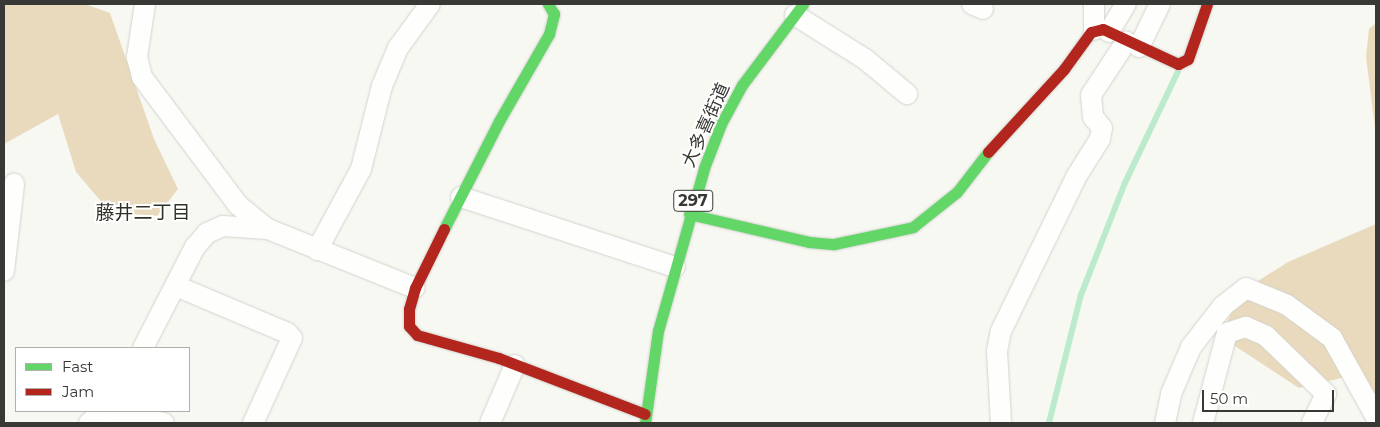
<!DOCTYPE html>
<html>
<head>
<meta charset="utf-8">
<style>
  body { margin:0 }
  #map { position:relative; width:1380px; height:427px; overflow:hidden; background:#f7f8f2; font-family:Montserrat,"Noto Sans JP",sans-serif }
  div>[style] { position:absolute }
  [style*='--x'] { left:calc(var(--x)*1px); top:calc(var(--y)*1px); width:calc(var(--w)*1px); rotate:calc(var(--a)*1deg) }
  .green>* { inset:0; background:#eadabd }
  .stream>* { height:5.5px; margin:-2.75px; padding:0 2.75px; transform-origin:2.75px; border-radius:2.75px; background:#bbeacd }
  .roads { filter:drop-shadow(0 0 1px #d2d3ce) drop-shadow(0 0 1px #d2d3ce) }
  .street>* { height:20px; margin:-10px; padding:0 10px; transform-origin:10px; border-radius:10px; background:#fefefd }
  .fast>* { height:11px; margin:-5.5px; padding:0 5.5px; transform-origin:5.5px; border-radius:5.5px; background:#63d668 }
  .jam>* { height:11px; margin:-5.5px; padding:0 5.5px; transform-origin:5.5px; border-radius:5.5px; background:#b3261e }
  span { translate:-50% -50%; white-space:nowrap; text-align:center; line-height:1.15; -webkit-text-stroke:4px #fff; paint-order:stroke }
  .shield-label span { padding:1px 4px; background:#fff; border:1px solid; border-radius:4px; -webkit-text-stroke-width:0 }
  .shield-label { font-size:16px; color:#383934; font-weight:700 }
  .street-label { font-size:18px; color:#383934 }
  .neighbourhood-label { font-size:19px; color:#303228 }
  .frame { position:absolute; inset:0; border:5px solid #383934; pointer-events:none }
  .legend { position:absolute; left:15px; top:347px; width:175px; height:65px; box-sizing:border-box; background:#fff; border:1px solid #afb0ae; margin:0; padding:6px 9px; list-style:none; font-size:15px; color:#383934 }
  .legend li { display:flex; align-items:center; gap:10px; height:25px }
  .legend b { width:25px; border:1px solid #afb0ae }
  .scale { position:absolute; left:1202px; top:390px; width:132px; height:22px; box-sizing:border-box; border:2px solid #383934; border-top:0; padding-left:6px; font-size:15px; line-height:18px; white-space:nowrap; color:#383934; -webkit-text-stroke:4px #fff; paint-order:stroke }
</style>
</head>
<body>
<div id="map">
  <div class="green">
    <div style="clip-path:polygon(4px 4px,85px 4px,110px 13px,154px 139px,178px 189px,157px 216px,110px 212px,76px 172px,58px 114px,4px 144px)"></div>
    <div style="clip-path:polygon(1376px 23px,1376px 136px,1366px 57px,1369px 29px)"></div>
    <div style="clip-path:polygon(1376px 224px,1376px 397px,1346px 377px,1299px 388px,1221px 337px,1239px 293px,1288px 262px)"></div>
  </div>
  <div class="stream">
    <div style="--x:1049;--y:423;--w:132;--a:-76"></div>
    <div style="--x:1081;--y:295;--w:118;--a:-68.6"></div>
    <div style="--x:1124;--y:185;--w:125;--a:-64.5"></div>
  </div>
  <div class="roads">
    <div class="street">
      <div style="--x:145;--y:4;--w:54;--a:98.6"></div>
      <div style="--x:137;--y:57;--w:21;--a:76"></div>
      <div style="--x:142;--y:77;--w:160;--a:53.1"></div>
      <div style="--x:238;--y:205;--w:38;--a:39"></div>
      <div style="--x:972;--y:4;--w:12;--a:24"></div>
      <div style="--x:795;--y:15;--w:83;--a:32.2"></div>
      <div style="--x:865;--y:59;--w:55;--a:39.8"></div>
      <div style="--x:1094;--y:30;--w:26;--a:-90"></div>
      <div style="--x:1109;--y:32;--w:33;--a:-59"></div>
      <div style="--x:1139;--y:47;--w:48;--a:-64"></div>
      <div style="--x:461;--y:197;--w:225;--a:18.1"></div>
      <div style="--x:317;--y:250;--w:92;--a:-61.5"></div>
      <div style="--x:361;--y:169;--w:86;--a:-75.8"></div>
      <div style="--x:382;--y:86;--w:41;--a:-67.2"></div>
      <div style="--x:398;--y:48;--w:54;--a:-54"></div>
      <div style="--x:4;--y:271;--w:88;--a:-83.4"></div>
      <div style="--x:176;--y:286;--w:121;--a:22.9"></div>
      <div style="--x:287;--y:333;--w:7;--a:45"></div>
      <div style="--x:292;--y:338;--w:94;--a:114.6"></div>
      <div style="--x:143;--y:348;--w:114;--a:-62.8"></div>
      <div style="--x:195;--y:247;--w:18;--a:-49"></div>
      <div style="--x:207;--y:233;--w:17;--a:-24"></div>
      <div style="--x:223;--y:226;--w:45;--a:3.8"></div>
      <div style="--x:268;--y:229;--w:158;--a:21.9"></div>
      <div style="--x:105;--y:411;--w:60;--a:11.5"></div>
      <div style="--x:89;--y:423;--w:20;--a:-37"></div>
      <div style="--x:490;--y:423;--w:63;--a:-66.7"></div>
      <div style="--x:1001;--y:423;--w:72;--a:-93.2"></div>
      <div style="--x:997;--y:351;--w:20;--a:-79"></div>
      <div style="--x:1001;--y:331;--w:171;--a:-64"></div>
      <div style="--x:1076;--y:177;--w:45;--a:-57.7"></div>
      <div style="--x:1100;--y:139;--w:11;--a:-80"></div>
      <div style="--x:1102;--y:128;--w:14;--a:-129"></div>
      <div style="--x:1093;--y:117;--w:22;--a:-95"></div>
      <div style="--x:1091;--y:95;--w:64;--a:-56.6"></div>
      <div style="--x:1165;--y:423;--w:30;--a:-78"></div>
      <div style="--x:1171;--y:394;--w:51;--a:-66.9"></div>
      <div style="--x:1191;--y:347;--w:52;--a:-52"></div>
      <div style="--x:1223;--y:306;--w:29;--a:-38"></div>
      <div style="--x:1246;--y:288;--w:44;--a:22.5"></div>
      <div style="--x:1287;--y:305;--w:56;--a:36.3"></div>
      <div style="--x:1332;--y:338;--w:90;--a:60.9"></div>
      <div style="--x:1203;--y:423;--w:93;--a:-75.1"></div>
      <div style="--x:1227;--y:333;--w:20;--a:-18"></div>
      <div style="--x:1246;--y:327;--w:22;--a:24"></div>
      <div style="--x:1266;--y:336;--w:83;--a:44"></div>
      <div style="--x:1326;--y:394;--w:32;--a:116"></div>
    </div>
    <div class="fast">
      <div style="--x:689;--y:214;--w:123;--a:13.1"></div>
      <div style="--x:809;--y:242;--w:25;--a:5"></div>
      <div style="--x:834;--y:244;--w:81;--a:-12.1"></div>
      <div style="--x:913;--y:227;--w:56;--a:-38.5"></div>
      <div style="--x:957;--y:192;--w:51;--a:-52.2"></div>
      <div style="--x:444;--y:229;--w:121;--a:-63"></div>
      <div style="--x:499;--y:121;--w:100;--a:-60.1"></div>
      <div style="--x:549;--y:34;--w:21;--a:-76"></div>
      <div style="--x:554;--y:14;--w:12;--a:-121"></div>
      <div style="--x:645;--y:423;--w:93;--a:-82"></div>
      <div style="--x:658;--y:331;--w:169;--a:-74.2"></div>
      <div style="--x:704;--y:168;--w:47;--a:-68.9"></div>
      <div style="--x:721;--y:124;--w:44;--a:-61.7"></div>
      <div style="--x:742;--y:85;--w:101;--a:-53"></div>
    </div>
    <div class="jam">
      <div style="--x:988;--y:152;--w:113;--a:-47.5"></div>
      <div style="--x:1064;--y:69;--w:46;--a:-53.9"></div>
      <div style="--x:1091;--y:32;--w:12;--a:-14"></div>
      <div style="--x:1103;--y:29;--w:83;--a:25"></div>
      <div style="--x:1178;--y:64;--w:11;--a:-27"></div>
      <div style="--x:1188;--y:59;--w:58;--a:-70.9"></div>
      <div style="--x:444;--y:229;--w:66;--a:116.2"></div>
      <div style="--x:415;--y:288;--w:22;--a:106"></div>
      <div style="--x:409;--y:309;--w:17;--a:90"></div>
      <div style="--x:409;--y:326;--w:12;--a:48"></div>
      <div style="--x:417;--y:335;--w:85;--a:15.7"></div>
      <div style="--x:499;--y:358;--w:156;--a:21"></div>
    </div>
  </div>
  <div class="shield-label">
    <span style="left:693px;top:201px">297</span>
  </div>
  <div class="street-label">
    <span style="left:706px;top:125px;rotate:-66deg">大多喜街道</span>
  </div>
  <div class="neighbourhood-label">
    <span style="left:143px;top:213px">藤井二丁目</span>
  </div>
  <div class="frame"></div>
  <ul class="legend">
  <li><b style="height:6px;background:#63d668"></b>Fast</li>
  <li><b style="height:6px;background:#b3261e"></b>Jam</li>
  </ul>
  <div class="scale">50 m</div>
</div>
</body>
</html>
